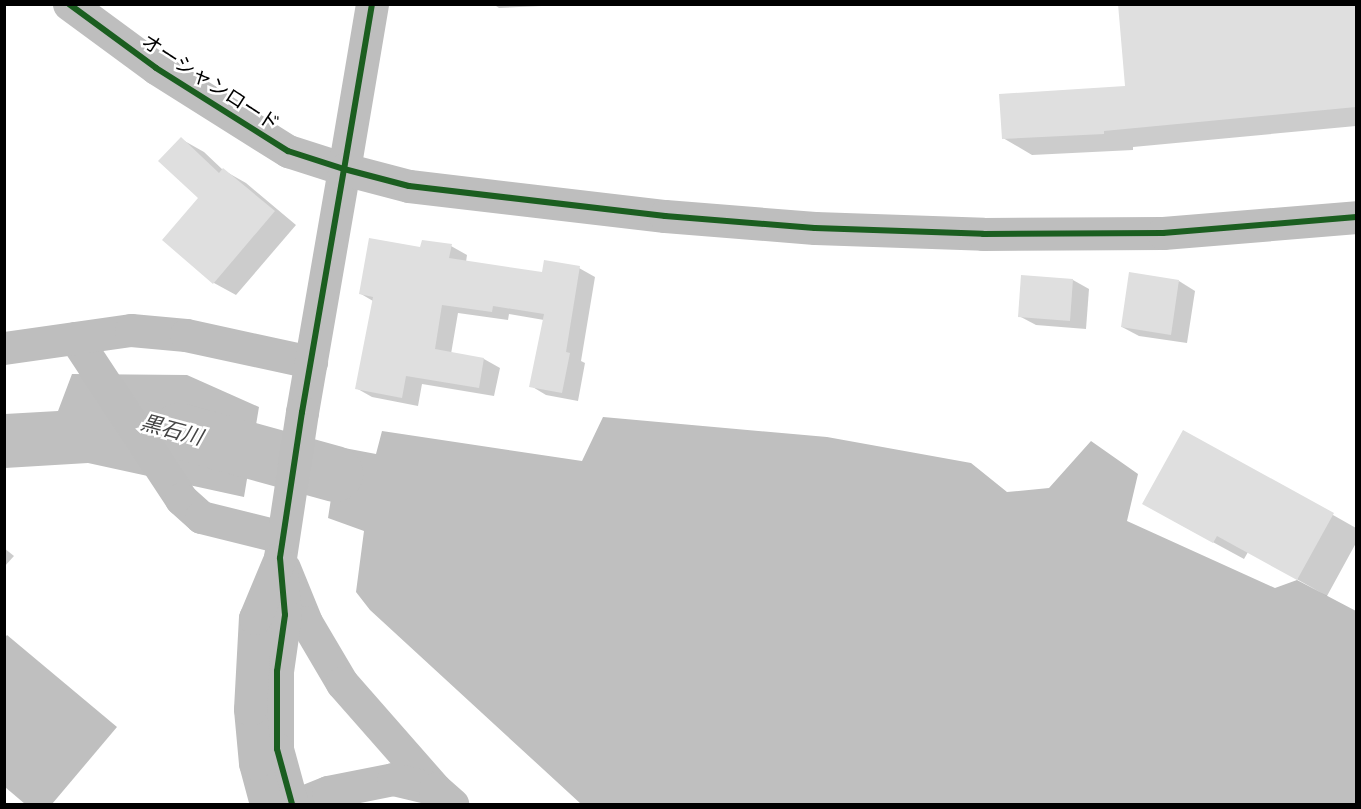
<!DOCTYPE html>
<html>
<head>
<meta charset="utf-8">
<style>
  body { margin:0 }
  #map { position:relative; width:1361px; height:809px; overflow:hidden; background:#fff; font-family:Barlow,"Noto Sans JP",sans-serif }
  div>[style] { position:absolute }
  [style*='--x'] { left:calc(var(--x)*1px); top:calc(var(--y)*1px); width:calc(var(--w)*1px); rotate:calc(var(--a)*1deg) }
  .water>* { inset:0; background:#bfbfbf }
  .shadow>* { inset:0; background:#0003 }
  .river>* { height:56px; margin:-28px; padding:0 28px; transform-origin:28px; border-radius:28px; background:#bfbfbf }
  .building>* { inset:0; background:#dfdfdf }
  .minor>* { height:33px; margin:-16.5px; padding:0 16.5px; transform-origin:16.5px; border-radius:16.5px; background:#bebebe }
  .tertiary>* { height:33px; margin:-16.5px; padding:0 16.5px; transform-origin:16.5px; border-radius:16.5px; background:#bebebe }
  .cycleway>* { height:6px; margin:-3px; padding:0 3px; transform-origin:3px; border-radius:3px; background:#1b5e20 }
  span { translate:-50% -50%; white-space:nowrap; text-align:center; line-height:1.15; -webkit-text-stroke:5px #fff; paint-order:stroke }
  .street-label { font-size:20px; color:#000 }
  .water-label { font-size:21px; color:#444; font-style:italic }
  .frame { position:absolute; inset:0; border:6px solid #000; pointer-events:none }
</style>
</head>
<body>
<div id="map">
  <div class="water">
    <div style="clip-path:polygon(72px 374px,187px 375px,259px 407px,244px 497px,88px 463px,5px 468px,5px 414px,58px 411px)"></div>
    <div style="clip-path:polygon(603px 417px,827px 437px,971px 463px,1007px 492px,1049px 488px,1091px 441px,1138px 474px,1127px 521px,1275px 588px,1297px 580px,1356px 611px,1356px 804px,581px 804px,370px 610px,356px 592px,364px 531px,328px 518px,339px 447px,376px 454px,382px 431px,582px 461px)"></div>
    <div style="clip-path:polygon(7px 635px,117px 727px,52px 804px,25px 804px,5px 787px,4px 639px)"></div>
  </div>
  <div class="shadow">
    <div style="clip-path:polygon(493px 4px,587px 4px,499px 8px)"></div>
    <div style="clip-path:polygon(1120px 4px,1356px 4px,1356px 126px,1133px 147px,1133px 150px,1032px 155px,1003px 138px,1126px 88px)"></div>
    <div style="clip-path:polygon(181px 139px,204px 152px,223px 170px,246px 183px,296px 225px,236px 295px,214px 283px,200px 198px)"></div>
    <div style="clip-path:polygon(451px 246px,467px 255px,466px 262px,543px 273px,579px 268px,595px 277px,581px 361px,585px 363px,578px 401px,546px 395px,531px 386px,544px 320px,509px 314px,508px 320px,458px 313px,451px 354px,484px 359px,500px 368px,494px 396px,422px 384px,418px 406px,372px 397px,356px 388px,373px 301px,361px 294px,422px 249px)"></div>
    <div style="clip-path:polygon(1073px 280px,1089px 289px,1086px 329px,1036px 325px,1019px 316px)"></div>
    <div style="clip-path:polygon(1179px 281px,1195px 291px,1187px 343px,1139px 336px,1122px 327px)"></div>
    <div style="clip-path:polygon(1333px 515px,1356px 528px,1356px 543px,1327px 596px,1248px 552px,1244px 559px,1174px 521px)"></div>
    <div style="clip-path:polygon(4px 548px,14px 556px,4px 567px)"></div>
  </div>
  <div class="river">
    <div style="--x:179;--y:431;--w:162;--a:15.4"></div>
  </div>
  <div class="building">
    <div style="clip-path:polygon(1118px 4px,1356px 4px,1356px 107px,1104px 131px,1104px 134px,1002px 139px,999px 94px,1125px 86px)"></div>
    <div style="clip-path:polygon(181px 137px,219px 173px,223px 168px,275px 211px,213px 284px,162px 240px,198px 198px,158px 161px)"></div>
    <div style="clip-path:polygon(369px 238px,420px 247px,422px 240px,452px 244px,449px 258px,542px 272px,544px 260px,580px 266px,566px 352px,570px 353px,562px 393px,529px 387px,544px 314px,493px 306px,492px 312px,442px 305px,435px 349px,484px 358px,479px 388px,406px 376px,402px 398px,355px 389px,373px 297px,359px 294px)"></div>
    <div style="clip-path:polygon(1129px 272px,1179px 280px,1171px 335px,1121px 327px)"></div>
    <div style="clip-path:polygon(1021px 275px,1073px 279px,1070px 321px,1018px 317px)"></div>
    <div style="clip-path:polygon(1183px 430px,1334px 513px,1297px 580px,1217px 536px,1213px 543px,1142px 504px)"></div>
  </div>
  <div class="minor">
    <div style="--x:75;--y:338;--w:193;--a:56.6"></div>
    <div style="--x:181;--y:499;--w:27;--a:42"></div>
    <div style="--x:201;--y:517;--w:83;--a:13.9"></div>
    <div style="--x:4;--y:348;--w:128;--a:-8.1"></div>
    <div style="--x:131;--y:330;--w:55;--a:5.2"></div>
    <div style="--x:186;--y:335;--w:128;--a:12.2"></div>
    <div style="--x:284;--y:568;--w:58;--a:67.8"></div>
    <div style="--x:306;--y:622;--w:71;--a:59.5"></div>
    <div style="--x:342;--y:683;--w:141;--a:48.7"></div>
    <div style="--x:298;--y:804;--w:32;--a:-22"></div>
    <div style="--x:328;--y:792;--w:66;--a:-11.3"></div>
    <div style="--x:393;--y:779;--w:43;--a:13.4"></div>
  </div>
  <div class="tertiary">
    <div style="--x:69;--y:4;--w:108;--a:36.3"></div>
    <div style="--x:156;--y:68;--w:156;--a:32.2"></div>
    <div style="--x:288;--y:151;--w:59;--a:17.8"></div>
    <div style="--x:344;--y:169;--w:247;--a:99.8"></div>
    <div style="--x:302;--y:412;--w:148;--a:98.6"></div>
    <div style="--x:280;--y:558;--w:57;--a:85"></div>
    <div style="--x:285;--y:615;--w:57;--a:98.1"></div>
    <div style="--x:277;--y:671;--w:78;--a:90"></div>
    <div style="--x:277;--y:749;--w:57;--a:74.7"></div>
    <div style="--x:372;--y:4;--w:167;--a:99.6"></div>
    <div style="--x:344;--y:169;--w:67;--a:14.7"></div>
    <div style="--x:409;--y:186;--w:258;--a:6.7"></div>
    <div style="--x:665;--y:216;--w:150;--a:4.6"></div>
    <div style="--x:815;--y:228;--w:168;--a:2"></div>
    <div style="--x:983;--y:234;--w:180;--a:-0.3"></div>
    <div style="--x:1163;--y:233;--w:194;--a:-4.7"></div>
    <div style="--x:435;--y:789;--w:23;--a:41"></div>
    <div style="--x:266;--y:804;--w:42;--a:-105"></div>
    <div style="--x:255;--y:763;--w:54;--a:-95.3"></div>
    <div style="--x:250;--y:709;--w:91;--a:-86.9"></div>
    <div style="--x:255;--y:618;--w:60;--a:-67.3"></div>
  </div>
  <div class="cycleway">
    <div style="--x:69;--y:4;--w:108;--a:36.3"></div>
    <div style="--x:156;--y:68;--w:156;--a:32.2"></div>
    <div style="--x:288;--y:151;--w:59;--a:17.8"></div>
    <div style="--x:344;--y:169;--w:247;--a:99.8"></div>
    <div style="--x:302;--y:412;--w:148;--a:98.6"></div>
    <div style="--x:280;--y:558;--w:57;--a:85"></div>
    <div style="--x:285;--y:615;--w:57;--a:98.1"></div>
    <div style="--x:277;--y:671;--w:78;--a:90"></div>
    <div style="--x:277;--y:749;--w:57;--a:74.7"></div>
    <div style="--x:372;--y:4;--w:167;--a:99.6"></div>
    <div style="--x:344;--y:169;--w:67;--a:14.7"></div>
    <div style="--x:409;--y:186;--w:258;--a:6.7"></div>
    <div style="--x:665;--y:216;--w:150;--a:4.6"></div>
    <div style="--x:815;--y:228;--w:168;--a:2"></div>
    <div style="--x:983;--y:234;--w:180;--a:-0.3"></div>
    <div style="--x:1163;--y:233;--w:194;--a:-4.7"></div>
  </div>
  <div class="street-label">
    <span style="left:211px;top:82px;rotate:33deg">オーシャンロード</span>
  </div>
  <div class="water-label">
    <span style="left:172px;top:429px;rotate:15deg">黒石川</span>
  </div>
  <div class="frame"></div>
</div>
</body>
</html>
